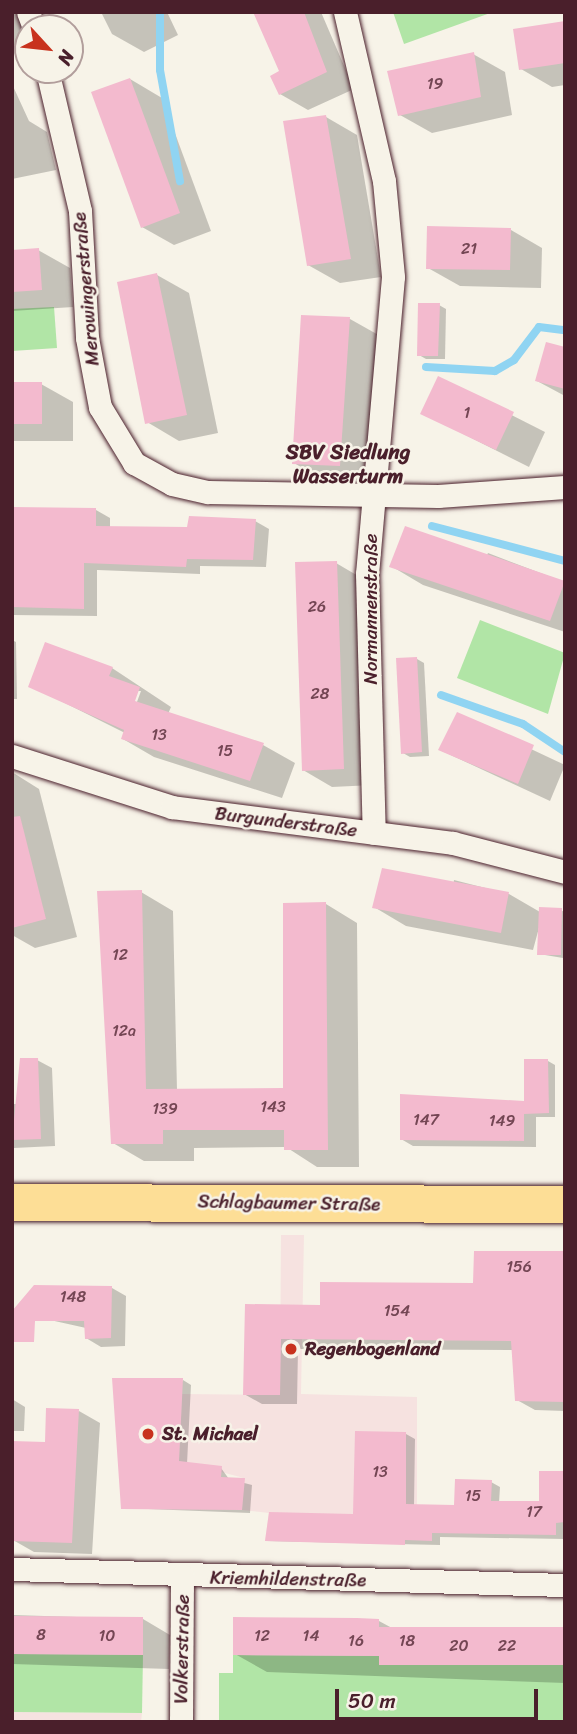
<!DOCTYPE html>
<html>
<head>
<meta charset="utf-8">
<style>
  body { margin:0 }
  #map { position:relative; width:577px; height:1734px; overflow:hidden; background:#f7f3e8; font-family:Sriracha,sans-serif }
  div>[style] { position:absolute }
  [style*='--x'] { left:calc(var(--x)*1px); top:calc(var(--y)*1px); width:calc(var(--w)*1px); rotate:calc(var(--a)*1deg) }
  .built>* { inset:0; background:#f6e2e0 }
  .green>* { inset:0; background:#b1e5a6 }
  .shadow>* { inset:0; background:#0003 }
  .stream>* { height:8px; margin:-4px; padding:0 4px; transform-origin:4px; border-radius:4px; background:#90d4f2 }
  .building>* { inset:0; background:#f3bace }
  .roads { filter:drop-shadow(0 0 2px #4a1f2b) drop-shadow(0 0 2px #4a1f2b) }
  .minor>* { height:23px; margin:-11.5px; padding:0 11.5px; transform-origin:11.5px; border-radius:11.5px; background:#f7f3e8 }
  .primary>* { height:37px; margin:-18.5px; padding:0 18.5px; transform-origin:18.5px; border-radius:18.5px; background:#fdde96 }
  .dots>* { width:19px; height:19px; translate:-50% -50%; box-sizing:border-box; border:4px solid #f7f3e8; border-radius:50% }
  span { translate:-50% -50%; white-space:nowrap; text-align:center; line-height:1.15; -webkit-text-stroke:5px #f7f3e8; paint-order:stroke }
  .number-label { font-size:16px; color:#744654 }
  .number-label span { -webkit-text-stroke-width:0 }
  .street-label { font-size:19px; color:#4a1f2b }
  .poi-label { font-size:19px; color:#4a1f2b; font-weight:700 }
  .left { translate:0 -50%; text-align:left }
  .neighbourhood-label { font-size:21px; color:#4a1f2b; font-weight:700 }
  .frame { position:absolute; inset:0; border:14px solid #4a1f2b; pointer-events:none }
  .north { position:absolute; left:14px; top:14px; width:70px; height:70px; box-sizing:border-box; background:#f7f3e8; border:2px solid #b29e9c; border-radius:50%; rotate:117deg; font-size:19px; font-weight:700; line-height:28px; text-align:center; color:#4a1f2b }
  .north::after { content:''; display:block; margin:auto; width:24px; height:32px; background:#c8321e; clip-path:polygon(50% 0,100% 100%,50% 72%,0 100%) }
  .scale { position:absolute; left:335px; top:1689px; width:203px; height:32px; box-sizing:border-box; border:4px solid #4a1f2b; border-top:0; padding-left:9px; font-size:21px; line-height:24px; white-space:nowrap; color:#4a1f2b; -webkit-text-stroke:5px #f7f3e8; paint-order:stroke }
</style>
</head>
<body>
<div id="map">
  <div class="built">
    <div style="clip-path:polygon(281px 1235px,304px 1235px,301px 1394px,417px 1397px,417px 1540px,265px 1541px,269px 1513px,242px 1510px,244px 1478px,179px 1461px,182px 1394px,280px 1395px)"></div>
    <div style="clip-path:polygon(12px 1712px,142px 1713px,141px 1722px,12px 1722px)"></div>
  </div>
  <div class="green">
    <div style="clip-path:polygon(393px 12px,493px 12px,404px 44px)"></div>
    <div style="clip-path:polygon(54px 307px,57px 348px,12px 351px,12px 309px)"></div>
    <div style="clip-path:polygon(480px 620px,565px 653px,548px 714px,457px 678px)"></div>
    <div style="clip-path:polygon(12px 1654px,143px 1655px,142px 1713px,12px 1712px)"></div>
    <div style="clip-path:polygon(233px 1655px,379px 1656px,380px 1665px,565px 1665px,565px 1722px,219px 1722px,219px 1673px,233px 1673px)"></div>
  </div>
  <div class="shadow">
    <div style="clip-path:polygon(12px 12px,23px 12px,28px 28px,28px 40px,12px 46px)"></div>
    <div style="clip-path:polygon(101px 12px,167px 12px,178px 35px,144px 52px,112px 34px)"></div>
    <div style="clip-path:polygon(255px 12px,321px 12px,354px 89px,308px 110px,280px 94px,282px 72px)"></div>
    <div style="clip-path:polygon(565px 21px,565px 85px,552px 87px,521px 69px)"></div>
    <div style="clip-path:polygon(473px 54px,505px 72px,512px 115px,432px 133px,400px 115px)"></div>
    <div style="clip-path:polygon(130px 79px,162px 98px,211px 231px,174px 245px,142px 227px)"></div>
    <div style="clip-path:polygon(12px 84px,29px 121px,47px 132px,56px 170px,12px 179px)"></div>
    <div style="clip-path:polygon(326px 117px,357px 135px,381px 277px,340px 283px,308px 265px)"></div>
    <div style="clip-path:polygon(511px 230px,542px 248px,541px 288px,460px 286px,428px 268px)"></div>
    <div style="clip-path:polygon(38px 250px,70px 268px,73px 307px,12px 311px,12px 252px)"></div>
    <div style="clip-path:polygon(157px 275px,189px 293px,218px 433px,179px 441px,147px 422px)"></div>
    <div style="clip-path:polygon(439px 305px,446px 309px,445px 359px,426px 359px,419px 355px)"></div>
    <div style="clip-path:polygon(303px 317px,350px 319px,382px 337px,372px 483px,325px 481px,294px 463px)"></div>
    <div style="clip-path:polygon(565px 348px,565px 396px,537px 381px)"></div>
    <div style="clip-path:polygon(438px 378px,545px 432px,529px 467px,422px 413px)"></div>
    <div style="clip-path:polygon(12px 384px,41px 384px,73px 402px,73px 441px,12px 441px)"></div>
    <div style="clip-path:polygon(12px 509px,96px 510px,110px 518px,110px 528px,189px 529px,255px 521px,269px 529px,266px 567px,200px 566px,200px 574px,97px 570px,97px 616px,12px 615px)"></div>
    <div style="clip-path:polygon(488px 553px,564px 582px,565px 632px,423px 585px,391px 566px,485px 559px)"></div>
    <div style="clip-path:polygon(336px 563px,365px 580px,373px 785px,332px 787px,303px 770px)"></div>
    <div style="clip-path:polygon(12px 640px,16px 642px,17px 699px,12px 699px)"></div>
    <div style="clip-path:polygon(417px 659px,424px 663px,429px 756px,410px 757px,403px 753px)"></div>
    <div style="clip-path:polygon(evenodd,112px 668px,171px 707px,168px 714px,263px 745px,295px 763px,282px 798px,154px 757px,123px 739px,125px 733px,31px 686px,112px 668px,137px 691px,141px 691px,134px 710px,130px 709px,137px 691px)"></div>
    <div style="clip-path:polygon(458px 715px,565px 765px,550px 801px,440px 750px)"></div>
    <div style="clip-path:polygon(12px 772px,39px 789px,77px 937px,35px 948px,12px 935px)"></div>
    <div style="clip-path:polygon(454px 880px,509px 894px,540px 912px,565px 911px,565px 980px,563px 958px,539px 954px,540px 924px,533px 950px,406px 926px,374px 907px,453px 886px)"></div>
    <div style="clip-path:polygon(141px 892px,173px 911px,177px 1090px,285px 1090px,326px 904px,357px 923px,359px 1167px,317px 1167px,286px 1147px,194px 1148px,194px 1161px,144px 1161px,113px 1143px)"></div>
    <div style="clip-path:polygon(37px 1060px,52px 1068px,55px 1146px,14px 1148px,12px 1104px,21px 1104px)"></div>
    <div style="clip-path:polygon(548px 1061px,555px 1065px,555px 1117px,536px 1117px,536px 1147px,413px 1146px,401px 1139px,524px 1102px)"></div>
    <div style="clip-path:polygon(565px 1253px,565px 1411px,535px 1410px,517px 1400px,514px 1350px,298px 1349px,297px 1404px,262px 1404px,244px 1394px,247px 1305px,322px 1307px,475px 1285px)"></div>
    <div style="clip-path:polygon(112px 1288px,126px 1296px,125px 1346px,101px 1347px,86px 1338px,86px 1328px,50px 1320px)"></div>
    <div style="clip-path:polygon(183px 1380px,191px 1385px,187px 1464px,221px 1468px,229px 1479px,252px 1485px,250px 1513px,122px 1508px)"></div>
    <div style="clip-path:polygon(12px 1399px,25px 1407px,24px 1431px,12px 1431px)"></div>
    <div style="clip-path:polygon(79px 1411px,100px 1423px,92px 1554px,34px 1552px,13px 1540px,47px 1444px)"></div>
    <div style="clip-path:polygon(406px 1434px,415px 1439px,414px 1506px,456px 1507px,491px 1482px,500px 1487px,499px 1503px,541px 1503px,565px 1473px,564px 1539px,440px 1537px,440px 1545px,267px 1541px,355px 1515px)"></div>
    <div style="clip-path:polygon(12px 1615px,143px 1619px,170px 1635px,169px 1669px,12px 1664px)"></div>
    <div style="clip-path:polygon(379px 1621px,392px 1628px,565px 1629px,565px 1683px,267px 1672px,235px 1654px)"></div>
  </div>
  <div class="stream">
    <div style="--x:160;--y:12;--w:58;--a:90"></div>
    <div style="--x:160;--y:70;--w:113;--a:79.8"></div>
    <div style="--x:426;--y:367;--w:69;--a:3.3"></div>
    <div style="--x:495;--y:371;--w:22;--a:-30"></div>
    <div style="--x:514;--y:360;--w:41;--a:-52.9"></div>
    <div style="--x:539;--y:327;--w:26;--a:7"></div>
    <div style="--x:432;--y:526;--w:138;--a:14.7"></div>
    <div style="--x:441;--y:695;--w:87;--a:19.5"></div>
    <div style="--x:523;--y:724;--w:50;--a:33.7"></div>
  </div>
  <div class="building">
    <div style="clip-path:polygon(253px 12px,304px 12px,327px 72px,279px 95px,270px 76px,279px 71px)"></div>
    <div style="clip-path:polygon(565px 21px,565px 63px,519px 70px,513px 29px)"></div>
    <div style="clip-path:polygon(474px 52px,481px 97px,398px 116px,387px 71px)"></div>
    <div style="clip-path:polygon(130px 78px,180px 213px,141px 228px,91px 92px)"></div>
    <div style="clip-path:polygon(326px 115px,351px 259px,307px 266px,283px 121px)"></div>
    <div style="clip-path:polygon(427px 226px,511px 228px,510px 270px,426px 269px)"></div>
    <div style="clip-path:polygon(39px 248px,42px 290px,12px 292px,12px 250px)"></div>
    <div style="clip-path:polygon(157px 273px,187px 415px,145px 424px,117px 282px)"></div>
    <div style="clip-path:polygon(418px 303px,440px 303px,438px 356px,417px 356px)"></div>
    <div style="clip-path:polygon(301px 315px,350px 317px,340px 466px,292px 464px)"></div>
    <div style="clip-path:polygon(546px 342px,565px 347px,565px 389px,535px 381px)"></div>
    <div style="clip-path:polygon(438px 376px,514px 412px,496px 450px,420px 414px)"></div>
    <div style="clip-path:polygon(12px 382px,42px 382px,42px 424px,12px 424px)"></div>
    <div style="clip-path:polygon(12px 507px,96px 508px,96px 526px,187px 527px,189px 516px,256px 519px,253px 560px,187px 559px,186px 567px,84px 563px,84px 609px,12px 607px)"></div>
    <div style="clip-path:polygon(405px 526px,565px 581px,550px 621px,389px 567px)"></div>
    <div style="clip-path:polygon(337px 561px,344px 769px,302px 771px,295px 562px)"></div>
    <div style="clip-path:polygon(45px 642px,113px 667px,109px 676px,140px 687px,135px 701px,264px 743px,250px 781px,121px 739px,124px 730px,28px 687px)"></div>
    <div style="clip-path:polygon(417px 657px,422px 752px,401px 754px,396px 658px)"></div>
    <div style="clip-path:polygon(457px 712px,534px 745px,518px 784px,438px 750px)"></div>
    <div style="clip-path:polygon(20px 816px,46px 919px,12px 928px,12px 817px)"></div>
    <div style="clip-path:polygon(382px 868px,509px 892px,501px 933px,372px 908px)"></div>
    <div style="clip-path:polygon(142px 890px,146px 1089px,283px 1088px,283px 903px,326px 902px,328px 1150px,284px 1150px,284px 1130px,163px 1130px,163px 1144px,111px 1144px,97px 891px)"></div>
    <div style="clip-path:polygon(539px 907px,562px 908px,561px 955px,537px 955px)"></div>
    <div style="clip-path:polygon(20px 1058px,38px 1058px,41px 1139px,12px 1140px)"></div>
    <div style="clip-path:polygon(524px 1059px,548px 1059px,549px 1113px,524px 1114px)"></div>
    <div style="clip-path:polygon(400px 1094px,524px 1101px,524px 1141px,400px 1140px)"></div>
    <div style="clip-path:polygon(474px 1251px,565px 1251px,565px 1402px,515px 1401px,511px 1341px,281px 1339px,280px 1395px,243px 1395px,245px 1304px,320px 1305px,320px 1282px,473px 1283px)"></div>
    <div style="clip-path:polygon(34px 1285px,112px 1286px,111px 1338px,85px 1339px,84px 1321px,35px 1321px,34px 1342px,12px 1342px,12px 1311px)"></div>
    <div style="clip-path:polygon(112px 1378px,183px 1378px,179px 1461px,222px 1466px,221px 1477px,245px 1478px,242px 1510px,121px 1509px)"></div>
    <div style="clip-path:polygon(46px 1408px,79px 1409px,72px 1543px,12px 1541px,12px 1441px,45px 1442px)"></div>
    <div style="clip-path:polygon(355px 1431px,406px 1432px,406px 1504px,454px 1505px,455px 1479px,492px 1480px,491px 1501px,539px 1501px,539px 1471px,565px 1471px,565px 1522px,556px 1523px,556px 1535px,432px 1533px,432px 1541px,405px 1540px,405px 1545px,265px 1541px,269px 1512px,353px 1514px)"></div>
    <div style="clip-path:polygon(12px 1616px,143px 1617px,143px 1655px,12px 1654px)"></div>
    <div style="clip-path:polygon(233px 1617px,357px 1618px,379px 1619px,379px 1627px,565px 1627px,565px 1665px,379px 1665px,379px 1656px,233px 1655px)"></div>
  </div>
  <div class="roads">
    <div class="minor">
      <div style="--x:28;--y:12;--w:17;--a:69"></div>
      <div style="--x:345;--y:12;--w:173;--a:77"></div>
      <div style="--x:384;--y:181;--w:96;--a:84.6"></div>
      <div style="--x:393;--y:277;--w:298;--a:95"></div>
      <div style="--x:367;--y:574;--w:259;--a:88.5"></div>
      <div style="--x:47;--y:70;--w:145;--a:76.8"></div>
      <div style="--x:80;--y:211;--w:127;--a:86.8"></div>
      <div style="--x:87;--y:338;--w:70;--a:79.3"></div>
      <div style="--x:100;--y:407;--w:66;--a:58.7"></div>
      <div style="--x:134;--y:463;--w:43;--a:28.9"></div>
      <div style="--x:172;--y:484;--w:37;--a:13"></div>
      <div style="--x:208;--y:492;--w:230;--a:1"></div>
      <div style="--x:438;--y:496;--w:127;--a:-4.1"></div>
      <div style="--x:12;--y:756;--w:168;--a:17.7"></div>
      <div style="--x:172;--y:807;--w:283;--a:7.3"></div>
      <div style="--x:453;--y:843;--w:116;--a:14.5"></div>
      <div style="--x:12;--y:1569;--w:553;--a:1.66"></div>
      <div style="--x:181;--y:1722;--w:146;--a:-89.6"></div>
    </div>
    <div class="primary">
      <div style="--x:12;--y:1202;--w:553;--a:0.21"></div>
    </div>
  </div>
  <div class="dots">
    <div style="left:291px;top:1349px;background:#c8321e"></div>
    <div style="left:148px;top:1434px;background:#c8321e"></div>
  </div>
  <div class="number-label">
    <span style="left:435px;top:84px">19</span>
    <span style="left:469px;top:249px">21</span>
    <span style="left:467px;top:413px">1</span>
    <span style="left:317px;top:607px">26</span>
    <span style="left:320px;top:694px">28</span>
    <span style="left:159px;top:735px">13</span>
    <span style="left:225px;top:751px">15</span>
    <span style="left:120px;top:955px">12</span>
    <span style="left:124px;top:1031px">12a</span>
    <span style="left:273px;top:1107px">143</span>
    <span style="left:165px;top:1109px">139</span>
    <span style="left:426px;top:1120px">147</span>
    <span style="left:502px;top:1121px">149</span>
    <span style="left:519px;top:1267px">156</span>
    <span style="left:73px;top:1297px">148</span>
    <span style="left:397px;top:1311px">154</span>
    <span style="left:380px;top:1472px">13</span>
    <span style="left:473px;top:1496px">15</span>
    <span style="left:534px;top:1512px">17</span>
    <span style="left:41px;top:1635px">8</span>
    <span style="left:107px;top:1636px">10</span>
    <span style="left:262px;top:1636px">12</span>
    <span style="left:311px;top:1636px">14</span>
    <span style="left:356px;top:1641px">16</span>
    <span style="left:407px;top:1641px">18</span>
    <span style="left:459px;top:1646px">20</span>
    <span style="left:507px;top:1646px">22</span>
  </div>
  <div class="street-label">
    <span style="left:86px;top:289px;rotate:-95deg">Merowingerstraße</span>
    <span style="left:371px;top:609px;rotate:-90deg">Normannenstraße</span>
    <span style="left:286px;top:822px;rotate:7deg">Burgunderstraße</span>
    <span style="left:289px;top:1203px;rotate:1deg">Schlagbaumer Straße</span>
    <span style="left:288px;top:1579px;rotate:1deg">Kriemhildenstraße</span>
    <span style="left:182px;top:1649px;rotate:-89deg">Volkerstraße</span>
  </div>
  <div class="poi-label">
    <span class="left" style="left:305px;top:1349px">Regenbogenland</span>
    <span class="left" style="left:162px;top:1434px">St. Michael</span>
  </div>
  <div class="neighbourhood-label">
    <span style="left:348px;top:464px">SBV Siedlung<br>Wasserturm</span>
  </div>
  <div class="frame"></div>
  <div class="north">N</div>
  <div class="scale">50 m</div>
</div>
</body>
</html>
